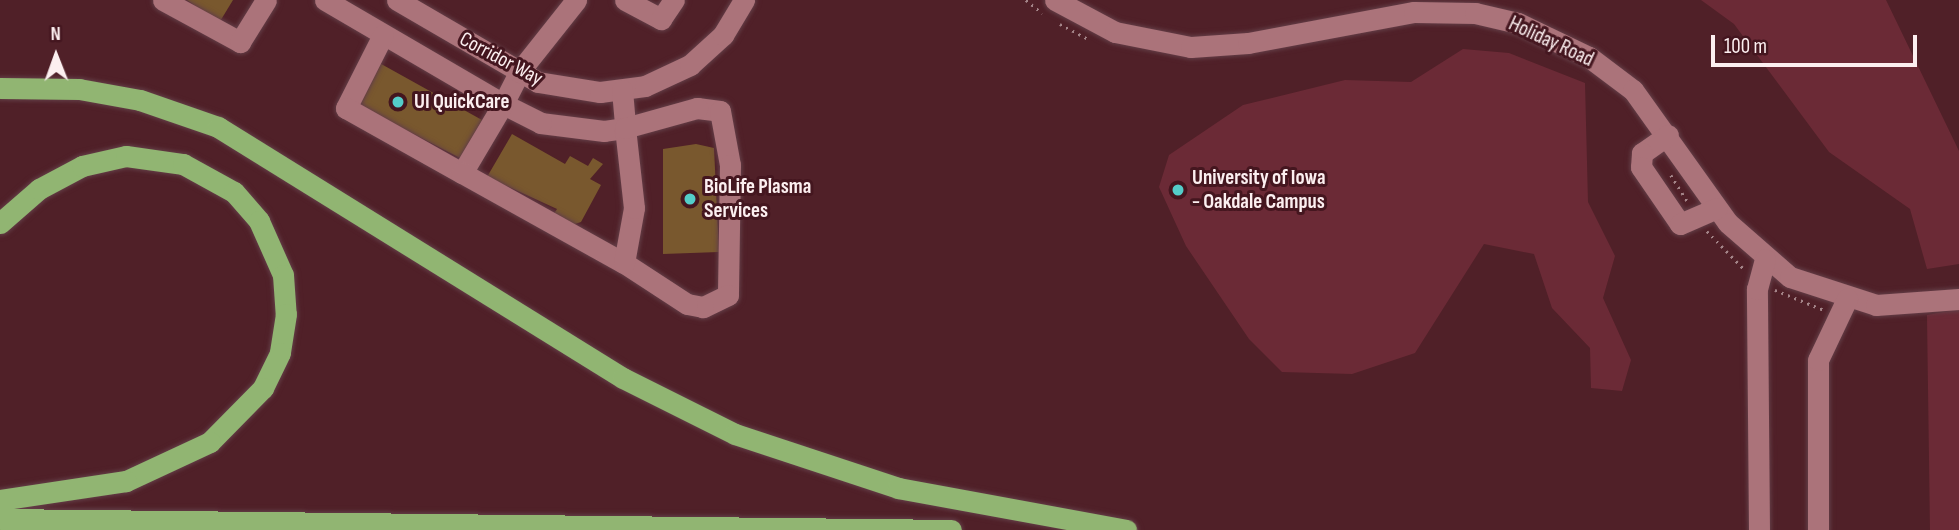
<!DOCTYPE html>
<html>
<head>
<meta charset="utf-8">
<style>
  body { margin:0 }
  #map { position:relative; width:1959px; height:530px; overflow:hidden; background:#502028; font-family:"Sofia Sans Condensed",sans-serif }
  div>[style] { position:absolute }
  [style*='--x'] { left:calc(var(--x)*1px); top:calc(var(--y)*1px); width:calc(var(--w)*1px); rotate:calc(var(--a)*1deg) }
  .green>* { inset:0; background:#6b2a36 }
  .building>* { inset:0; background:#79582e }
  .path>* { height:2.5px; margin-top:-1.25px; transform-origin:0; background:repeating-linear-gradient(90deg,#a48589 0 2px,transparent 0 7px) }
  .roads { filter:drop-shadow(0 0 2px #633e47) drop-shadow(0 0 2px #633e47) }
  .minor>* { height:21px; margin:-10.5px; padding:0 10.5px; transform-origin:10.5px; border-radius:10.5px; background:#ab737a }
  .highway>* { height:21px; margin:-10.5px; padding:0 10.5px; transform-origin:10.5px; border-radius:10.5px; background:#91b572 }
  .dots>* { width:19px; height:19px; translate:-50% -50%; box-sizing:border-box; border:4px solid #44161f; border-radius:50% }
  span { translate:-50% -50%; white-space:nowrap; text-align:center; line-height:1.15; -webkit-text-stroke:6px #44161f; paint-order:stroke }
  .street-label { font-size:21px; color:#fceff0 }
  .poi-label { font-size:21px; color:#fceff0; font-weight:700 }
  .left { translate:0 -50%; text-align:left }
  .north { position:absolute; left:21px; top:21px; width:70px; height:70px; -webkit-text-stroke:5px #44161f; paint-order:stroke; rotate:359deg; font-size:19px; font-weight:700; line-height:28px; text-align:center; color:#fceff0 }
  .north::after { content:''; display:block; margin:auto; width:24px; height:32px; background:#fceff0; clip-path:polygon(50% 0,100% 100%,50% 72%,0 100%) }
  .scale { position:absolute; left:1711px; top:35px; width:206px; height:32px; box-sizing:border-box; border:4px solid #fceff0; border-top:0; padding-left:9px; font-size:21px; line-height:24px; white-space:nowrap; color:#fceff0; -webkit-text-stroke:5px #44161f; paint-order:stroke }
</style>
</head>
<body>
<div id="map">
  <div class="green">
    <div style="clip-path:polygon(1701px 0,1886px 0,1959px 151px,1959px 264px,1927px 269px,1910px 209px,1829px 152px,1734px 24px)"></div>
    <div style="clip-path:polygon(1463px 49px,1509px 53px,1585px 83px,1588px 202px,1615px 256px,1603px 298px,1631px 360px,1622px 391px,1591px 388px,1590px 348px,1552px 308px,1534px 254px,1484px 244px,1415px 353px,1352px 374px,1282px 372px,1249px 339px,1186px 246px,1159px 187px,1169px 155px,1243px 105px,1345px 80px,1411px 82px)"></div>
    <div style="clip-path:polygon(1959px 309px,1959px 530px,1930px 530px,1927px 315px)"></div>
  </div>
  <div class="building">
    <div style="clip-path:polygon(187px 0,233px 0,219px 23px)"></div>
    <div style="clip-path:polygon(374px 60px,482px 120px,460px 158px,350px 101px)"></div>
    <div style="clip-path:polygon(512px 134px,565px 164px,570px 156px,588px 166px,593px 158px,603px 164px,590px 179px,601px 185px,581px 222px,572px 225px,553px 215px,557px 209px,487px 177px)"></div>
    <div style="clip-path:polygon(696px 144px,714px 148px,719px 252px,663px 254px,663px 149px)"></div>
  </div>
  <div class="path">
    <div style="--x:1026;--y:0;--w:21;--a:39"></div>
    <div style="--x:1060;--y:24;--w:32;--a:28"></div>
    <div style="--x:1671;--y:175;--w:32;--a:58"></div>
    <div style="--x:1707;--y:231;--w:53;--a:45.8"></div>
    <div style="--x:1775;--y:290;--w:53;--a:22.2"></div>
  </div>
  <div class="roads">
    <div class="minor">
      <div style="--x:163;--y:0;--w:88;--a:28.6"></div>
      <div style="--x:240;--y:42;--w:49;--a:-58.2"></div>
      <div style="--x:325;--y:0;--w:206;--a:30.3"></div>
      <div style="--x:503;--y:104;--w:36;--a:-63"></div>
      <div style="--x:519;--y:72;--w:92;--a:-51.6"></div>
      <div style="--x:397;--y:0;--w:163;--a:30.2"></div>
      <div style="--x:538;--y:82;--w:63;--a:9.2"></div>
      <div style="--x:600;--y:92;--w:45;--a:-7.6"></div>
      <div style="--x:645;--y:86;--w:50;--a:-25"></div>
      <div style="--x:690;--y:65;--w:45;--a:-42.3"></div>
      <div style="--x:723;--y:35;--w:41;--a:-59"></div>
      <div style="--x:625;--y:0;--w:41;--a:27.8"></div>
      <div style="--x:661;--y:19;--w:23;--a:-56"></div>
      <div style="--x:1055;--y:0;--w:68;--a:28.1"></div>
      <div style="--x:1115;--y:32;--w:77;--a:11.2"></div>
      <div style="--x:1191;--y:47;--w:57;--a:-4"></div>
      <div style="--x:1248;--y:43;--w:169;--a:-10.6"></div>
      <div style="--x:1414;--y:12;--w:61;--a:0.9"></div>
      <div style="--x:1475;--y:13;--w:44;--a:13.1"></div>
      <div style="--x:1518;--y:23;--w:79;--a:25.6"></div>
      <div style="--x:1589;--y:57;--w:55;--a:36.9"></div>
      <div style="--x:1633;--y:90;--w:163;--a:54.5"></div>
      <div style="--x:1728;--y:223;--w:82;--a:41.1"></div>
      <div style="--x:1790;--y:277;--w:90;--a:18"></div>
      <div style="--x:1876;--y:305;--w:83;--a:-4.1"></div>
      <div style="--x:383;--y:35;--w:82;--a:116.9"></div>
      <div style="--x:346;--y:108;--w:133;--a:29.3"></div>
      <div style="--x:622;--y:90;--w:38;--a:85"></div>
      <div style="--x:625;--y:128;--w:21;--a:172"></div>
      <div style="--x:604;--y:131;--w:64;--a:-172.8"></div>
      <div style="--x:541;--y:123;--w:42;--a:-153.4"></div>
      <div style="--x:503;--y:104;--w:80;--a:120.7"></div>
      <div style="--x:462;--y:173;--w:185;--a:29.1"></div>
      <div style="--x:697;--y:108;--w:23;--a:7"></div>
      <div style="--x:720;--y:111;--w:55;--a:79.5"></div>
      <div style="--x:730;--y:165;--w:130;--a:90.9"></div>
      <div style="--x:728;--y:295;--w:28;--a:154"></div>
      <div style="--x:703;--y:307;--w:16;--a:-169"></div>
      <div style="--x:687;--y:304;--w:75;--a:-146.9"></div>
      <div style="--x:624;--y:263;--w:56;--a:-79.7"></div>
      <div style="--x:634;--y:208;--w:81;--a:-96.4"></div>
      <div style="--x:625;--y:128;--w:75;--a:-15.5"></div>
      <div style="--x:1668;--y:135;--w:32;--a:145"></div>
      <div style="--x:1642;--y:153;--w:14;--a:94"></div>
      <div style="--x:1641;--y:167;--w:69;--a:55.6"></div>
      <div style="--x:1680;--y:224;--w:40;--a:-23.4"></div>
      <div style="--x:1759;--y:530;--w:241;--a:-90.5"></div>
      <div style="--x:1757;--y:289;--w:31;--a:-75"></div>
      <div style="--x:1818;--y:530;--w:170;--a:-90"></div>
      <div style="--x:1818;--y:360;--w:68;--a:-64.6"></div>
    </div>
    <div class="highway">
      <div style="--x:0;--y:88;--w:79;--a:0.7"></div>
      <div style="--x:79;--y:89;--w:62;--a:10.2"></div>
      <div style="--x:140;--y:100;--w:83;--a:19.1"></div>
      <div style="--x:218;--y:127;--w:476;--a:31.8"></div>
      <div style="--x:623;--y:378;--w:125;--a:26.6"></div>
      <div style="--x:735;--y:434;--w:172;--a:18.3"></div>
      <div style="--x:898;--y:488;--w:232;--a:10.4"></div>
      <div style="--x:0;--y:223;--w:52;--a:-41.1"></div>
      <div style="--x:39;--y:189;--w:49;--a:-28.1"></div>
      <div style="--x:82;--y:166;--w:45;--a:-12.8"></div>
      <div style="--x:126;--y:156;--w:58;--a:8"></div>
      <div style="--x:183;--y:164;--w:58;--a:28.8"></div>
      <div style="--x:234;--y:192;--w:38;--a:49"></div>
      <div style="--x:259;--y:221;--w:59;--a:66"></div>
      <div style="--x:283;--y:275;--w:39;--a:86"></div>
      <div style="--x:286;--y:314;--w:39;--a:99"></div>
      <div style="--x:280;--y:353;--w:39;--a:116"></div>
      <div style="--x:263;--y:388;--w:76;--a:134.5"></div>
      <div style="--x:210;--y:442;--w:93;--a:155.1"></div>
      <div style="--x:126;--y:481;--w:127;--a:171.4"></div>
      <div style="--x:0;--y:519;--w:951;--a:0.66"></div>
    </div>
  </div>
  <div class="dots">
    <div style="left:398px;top:102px;background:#54cdc9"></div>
    <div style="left:1178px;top:190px;background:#54cdc9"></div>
    <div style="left:690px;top:199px;background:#54cdc9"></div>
  </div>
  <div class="street-label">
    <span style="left:1551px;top:42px;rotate:25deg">Holiday Road</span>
    <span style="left:501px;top:59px;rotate:28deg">Corridor Way</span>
  </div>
  <div class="poi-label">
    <span class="left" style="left:414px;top:102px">UI QuickCare</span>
    <span class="left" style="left:1192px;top:190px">University of Iowa<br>- Oakdale Campus</span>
    <span class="left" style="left:704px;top:199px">BioLife Plasma<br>Services</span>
  </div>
  <div class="north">N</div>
  <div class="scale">100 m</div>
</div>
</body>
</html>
